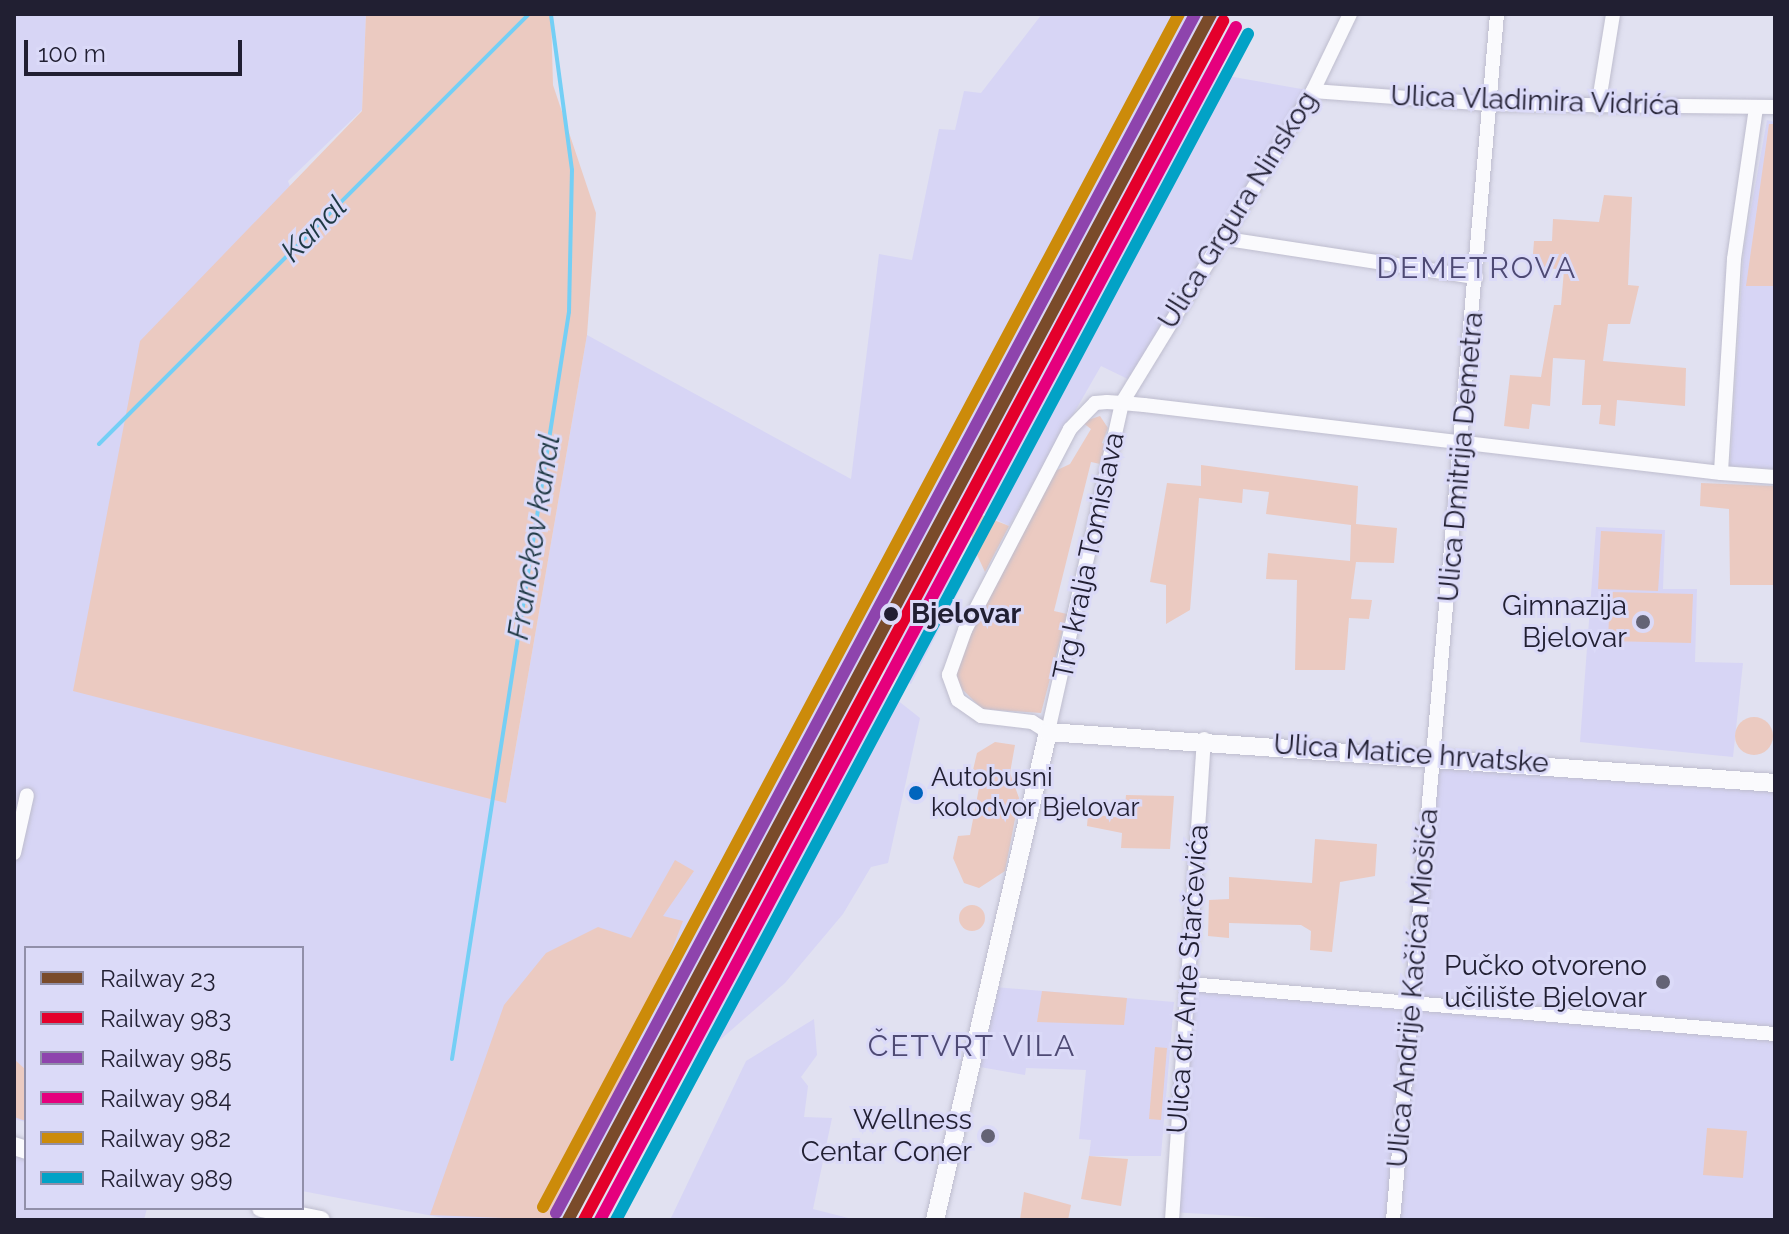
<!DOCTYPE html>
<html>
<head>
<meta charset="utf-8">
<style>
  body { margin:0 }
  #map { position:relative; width:1789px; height:1234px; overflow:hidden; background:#e1e1f1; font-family:Raleway,sans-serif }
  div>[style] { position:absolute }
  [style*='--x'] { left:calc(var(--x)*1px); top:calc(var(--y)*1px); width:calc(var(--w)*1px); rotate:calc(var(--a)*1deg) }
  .built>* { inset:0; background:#d7d5f5 }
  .green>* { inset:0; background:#ebcac1 }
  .round { border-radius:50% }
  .stream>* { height:4px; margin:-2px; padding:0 2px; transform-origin:2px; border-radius:2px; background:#74cff5 }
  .roads { filter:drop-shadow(0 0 2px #bebdce) drop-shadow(0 0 2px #bebdce) }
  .minor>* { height:14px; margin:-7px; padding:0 7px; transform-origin:7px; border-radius:7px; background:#fafafd }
  .major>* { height:18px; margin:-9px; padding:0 9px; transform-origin:9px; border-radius:9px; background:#fafafd }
  .rail-1>* { height:12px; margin:-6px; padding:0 6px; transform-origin:6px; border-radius:6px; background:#7a4b2a }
  .rail-2>* { height:12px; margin:-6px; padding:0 6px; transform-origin:6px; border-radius:6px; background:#e4002b }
  .rail-3>* { height:12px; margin:-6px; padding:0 6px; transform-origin:6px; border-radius:6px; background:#8e44ad }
  .rail-4>* { height:12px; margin:-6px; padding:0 6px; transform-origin:6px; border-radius:6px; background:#e5007d }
  .rail-5>* { height:12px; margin:-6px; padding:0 6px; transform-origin:6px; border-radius:6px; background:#cc8b0a }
  .rail-6>* { height:12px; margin:-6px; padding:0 6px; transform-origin:6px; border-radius:6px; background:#02a2c6 }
  .dots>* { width:22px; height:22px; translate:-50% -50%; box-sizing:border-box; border:4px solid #dbdaf8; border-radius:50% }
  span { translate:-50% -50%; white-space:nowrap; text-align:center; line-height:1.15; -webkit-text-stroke:6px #dbdaf8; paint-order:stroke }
  .bus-label { font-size:26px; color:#211f32 }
  .left { translate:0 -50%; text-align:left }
  .street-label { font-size:28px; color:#211f32 }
  .poi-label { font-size:28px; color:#211f32 }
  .right { translate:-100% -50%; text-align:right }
  .stop-label { font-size:28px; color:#211f32; font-weight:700 }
  .water-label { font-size:30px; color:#1e3844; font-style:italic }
  .neighbourhood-label { font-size:30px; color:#4e4a74; letter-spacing:2px }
  .frame { position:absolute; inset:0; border:16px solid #211f32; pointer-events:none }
  .legend { position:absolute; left:24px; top:946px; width:280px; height:264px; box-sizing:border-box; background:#dbdaf8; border:2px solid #918fa9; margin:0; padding:10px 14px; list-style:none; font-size:24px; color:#211f32 }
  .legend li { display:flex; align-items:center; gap:16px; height:40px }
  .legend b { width:40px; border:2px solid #918fa9 }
  .scale { position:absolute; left:24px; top:40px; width:218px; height:36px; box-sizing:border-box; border:4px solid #211f32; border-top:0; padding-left:10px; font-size:24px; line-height:28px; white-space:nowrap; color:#211f32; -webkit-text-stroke:6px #dbdaf8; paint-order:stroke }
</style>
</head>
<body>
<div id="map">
  <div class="built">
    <div style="clip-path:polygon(14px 14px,366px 14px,362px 110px,288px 181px,506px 803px,587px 335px,851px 479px,879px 254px,912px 260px,939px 129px,955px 130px,964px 91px,981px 93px,1042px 14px,1224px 14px,1205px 72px,1313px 91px,1132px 381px,1101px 366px,1009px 526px,961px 502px,935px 551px,970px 569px,965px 579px,911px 684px,884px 670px,873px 681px,920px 718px,888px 863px,871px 867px,843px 914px,785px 983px,647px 1104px,570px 1218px,587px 1169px,561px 1220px,454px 1220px,302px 1191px,302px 948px,26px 948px,26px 1122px,14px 1119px)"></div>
    <div style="clip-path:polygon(1767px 120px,1775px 122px,1775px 469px,1730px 466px,1744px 248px)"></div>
    <div style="clip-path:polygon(1596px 527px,1665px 530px,1663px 589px,1697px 589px,1695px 662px,1743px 663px,1733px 757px,1580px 742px)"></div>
    <div style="clip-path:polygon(1433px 756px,1775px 783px,1775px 1220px,1298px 1220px,1172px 1212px,1189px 984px,1410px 1006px)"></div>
    <div style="clip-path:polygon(994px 987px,1174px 1002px,1161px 1156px,1089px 1156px,1091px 1140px,1079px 1139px,1086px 1070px,1026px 1068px,1025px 1075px,980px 1067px)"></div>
    <div style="clip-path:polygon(814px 1019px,817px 1055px,801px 1077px,808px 1086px,804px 1117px,832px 1118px,813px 1209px,856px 1220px,670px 1220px,746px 1061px)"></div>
    <div style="clip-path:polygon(14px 1146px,26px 1150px,26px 1208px,147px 1208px,144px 1220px,14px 1220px)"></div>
  </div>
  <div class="green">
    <div style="clip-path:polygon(366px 14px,551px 14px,553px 85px,596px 213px,587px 335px,506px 803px,73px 691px,140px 341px,362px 111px)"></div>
    <div style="clip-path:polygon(1769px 124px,1775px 124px,1775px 286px,1746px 286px)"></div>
    <div style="clip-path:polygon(1604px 195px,1632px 197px,1628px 285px,1639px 286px,1630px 324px,1608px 324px,1603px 361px,1686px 368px,1685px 406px,1617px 400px,1615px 426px,1599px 424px,1601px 405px,1582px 405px,1585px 360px,1553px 358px,1550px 406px,1532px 404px,1529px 429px,1504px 426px,1510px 375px,1541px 377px,1554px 305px,1561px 305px,1564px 270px,1532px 266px,1534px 241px,1552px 241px,1553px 219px,1599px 222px)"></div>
    <div style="clip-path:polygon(1100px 416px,1108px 428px,1102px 443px,1111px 447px,1105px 465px,1091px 462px,1054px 611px,1067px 614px,1041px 713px,982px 709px,958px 685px,955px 659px,1055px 471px,1070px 464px,1091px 429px,1082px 422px)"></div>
    <div style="clip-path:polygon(1201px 465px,1358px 486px,1356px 524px,1397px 528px,1394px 563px,1356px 562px,1351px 599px,1372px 600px,1369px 619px,1349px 618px,1345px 670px,1295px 670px,1297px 580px,1266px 579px,1268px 553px,1350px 561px,1351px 525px,1266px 514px,1269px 492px,1243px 489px,1242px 503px,1199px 498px,1190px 610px,1166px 624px,1166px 585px,1150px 582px,1167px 483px,1201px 486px)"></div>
    <div style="clip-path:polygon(1701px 483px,1775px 486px,1775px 585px,1730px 585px,1729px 509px,1700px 506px)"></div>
    <div style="clip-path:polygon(969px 510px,1009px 526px,985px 572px,973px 546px)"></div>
    <div style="clip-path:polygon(1601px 531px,1662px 534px,1658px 591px,1598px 589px)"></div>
    <div style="clip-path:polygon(1610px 592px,1693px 594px,1691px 643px,1608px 641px)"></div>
    <div class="round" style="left:1735px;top:717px;width:38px;height:38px"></div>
    <div style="clip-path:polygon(995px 742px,1015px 745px,1010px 773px,1019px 798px,1005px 871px,979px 888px,964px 883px,953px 858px,958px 836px,970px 835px,982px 772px,973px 770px,977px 753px)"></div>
    <div style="clip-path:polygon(1126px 795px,1174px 796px,1170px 849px,1121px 848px,1122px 833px,1087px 826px,1088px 814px,1124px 818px)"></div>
    <div style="clip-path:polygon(1315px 839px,1377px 844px,1375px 876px,1340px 882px,1332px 952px,1310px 950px,1311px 931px,1301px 925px,1229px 923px,1229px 938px,1208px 936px,1209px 900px,1229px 899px,1229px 877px,1312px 883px)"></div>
    <div style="clip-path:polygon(675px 860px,694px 871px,663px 916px,683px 921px,605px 1124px,558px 1220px,430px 1215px,504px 1005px,546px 953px,598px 927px,631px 938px)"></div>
    <div class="round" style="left:959px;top:905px;width:26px;height:26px"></div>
    <div style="clip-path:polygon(1042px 991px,1127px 998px,1124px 1025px,1037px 1022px)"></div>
    <div style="clip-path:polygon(1155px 1047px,1167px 1048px,1161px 1120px,1149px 1119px)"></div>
    <div style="clip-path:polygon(14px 1059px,26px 1070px,26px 1121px,14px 1117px)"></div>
    <div style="clip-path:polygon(1707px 1128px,1747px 1131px,1743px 1178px,1703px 1175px)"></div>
    <div style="clip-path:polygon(1089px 1156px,1128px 1159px,1121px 1206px,1081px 1199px)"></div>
    <div style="clip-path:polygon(1024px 1192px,1071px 1205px,1068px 1220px,1020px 1220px)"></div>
  </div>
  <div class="stream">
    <div style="--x:99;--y:444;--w:608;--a:-45"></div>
    <div style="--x:452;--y:1059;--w:756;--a:-81.1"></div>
    <div style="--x:569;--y:312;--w:142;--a:-88.8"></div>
    <div style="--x:572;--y:170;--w:157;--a:-97.7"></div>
  </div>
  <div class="roads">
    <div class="minor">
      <div style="--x:1350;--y:14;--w:85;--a:115.7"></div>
      <div style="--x:1313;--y:91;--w:366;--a:121.5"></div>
      <div style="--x:1122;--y:403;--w:337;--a:102.7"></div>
      <div style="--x:1048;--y:732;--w:19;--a:-148"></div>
      <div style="--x:1032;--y:722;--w:51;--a:-173.3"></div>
      <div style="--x:981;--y:716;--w:28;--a:-145"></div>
      <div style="--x:958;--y:700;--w:27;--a:-110"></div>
      <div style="--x:949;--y:675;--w:48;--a:-70.4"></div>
      <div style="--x:965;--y:630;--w:227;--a:-62.4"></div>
      <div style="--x:1070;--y:429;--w:36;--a:-46"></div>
      <div style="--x:1095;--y:403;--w:12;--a:-5"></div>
      <div style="--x:1107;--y:402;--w:15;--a:4"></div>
      <div style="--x:1122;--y:403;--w:22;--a:5"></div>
      <div style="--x:1144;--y:405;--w:581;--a:6.72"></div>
      <div style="--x:1313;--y:91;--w:177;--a:4.2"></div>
      <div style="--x:1490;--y:104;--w:285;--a:0.6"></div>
      <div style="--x:1598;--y:107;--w:94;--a:-80.8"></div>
      <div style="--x:1756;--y:108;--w:153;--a:98.3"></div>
      <div style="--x:1734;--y:259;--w:214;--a:93.5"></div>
      <div style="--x:1721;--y:473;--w:54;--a:4.2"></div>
      <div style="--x:1220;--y:238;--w:259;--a:8.7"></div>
      <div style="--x:14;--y:853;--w:59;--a:-77.4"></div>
      <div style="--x:1189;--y:984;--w:588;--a:4.88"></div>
      <div style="--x:1172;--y:1220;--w:482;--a:-86.2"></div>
      <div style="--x:1393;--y:1220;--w:1210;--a:-85.07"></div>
    </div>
    <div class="major">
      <div style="--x:14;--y:1146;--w:13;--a:18"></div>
      <div style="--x:261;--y:1208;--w:61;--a:11.3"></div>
      <div style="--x:935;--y:1220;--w:501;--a:-76.96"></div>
      <div style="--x:1048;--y:732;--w:729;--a:4.01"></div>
    </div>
  </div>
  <div class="rail-1">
    <div style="--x:568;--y:1220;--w:1367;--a:-61.93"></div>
  </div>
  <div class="rail-2">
    <div style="--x:584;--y:1220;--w:1359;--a:-61.94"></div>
  </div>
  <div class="rail-3">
    <div style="--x:556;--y:1213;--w:1359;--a:-61.94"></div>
  </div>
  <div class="rail-4">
    <div style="--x:600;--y:1220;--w:1352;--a:-61.94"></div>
  </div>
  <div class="rail-5">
    <div style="--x:543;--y:1207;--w:1352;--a:-61.94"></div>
  </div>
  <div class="rail-6">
    <div style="--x:616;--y:1220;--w:1344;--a:-61.95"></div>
  </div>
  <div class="dots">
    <div style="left:891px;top:614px;background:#211f32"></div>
    <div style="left:1643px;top:622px;background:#646375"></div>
    <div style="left:916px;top:793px;background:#0065bd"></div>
    <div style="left:1663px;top:982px;background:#646375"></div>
    <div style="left:988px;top:1136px;background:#646375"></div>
  </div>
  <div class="bus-label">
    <span class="left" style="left:931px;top:793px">Autobusni<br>kolodvor Bjelovar</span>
  </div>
  <div class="street-label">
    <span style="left:1535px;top:101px;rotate:2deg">Ulica Vladimira Vidrića</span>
    <span style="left:1238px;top:210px;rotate:-58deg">Ulica Grgura Ninskog</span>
    <span style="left:1461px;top:457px;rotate:-85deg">Ulica Dmitrija Demetra</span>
    <span style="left:1089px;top:556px;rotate:-78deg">Trg kralja Tomislava</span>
    <span style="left:1411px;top:754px;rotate:4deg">Ulica Matice hrvatske</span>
    <span style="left:1188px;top:979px;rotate:-86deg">Ulica dr. Ante Starčevića</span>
    <span style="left:1413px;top:988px;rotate:-85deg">Ulica Andrije Kačića Miošića</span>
  </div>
  <div class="poi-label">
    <span class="right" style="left:1627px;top:622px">Gimnazija<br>Bjelovar</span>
    <span class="right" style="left:1647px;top:982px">Pučko otvoreno<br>učilište Bjelovar</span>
    <span class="right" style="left:972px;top:1136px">Wellness<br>Centar Coner</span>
  </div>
  <div class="stop-label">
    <span class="left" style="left:911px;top:614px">Bjelovar</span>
  </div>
  <div class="water-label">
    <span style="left:314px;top:229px;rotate:-45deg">Kanal</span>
    <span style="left:534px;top:537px;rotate:-81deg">Franckov kanal</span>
  </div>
  <div class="neighbourhood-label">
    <span style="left:1477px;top:268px">DEMETROVA</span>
    <span style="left:972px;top:1046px">ČETVRT VILA</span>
  </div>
  <div class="frame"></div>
  <ul class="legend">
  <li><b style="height:10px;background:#7a4b2a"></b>Railway 23</li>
  <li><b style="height:10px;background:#e4002b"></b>Railway 983</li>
  <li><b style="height:10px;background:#8e44ad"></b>Railway 985</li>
  <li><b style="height:10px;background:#e5007d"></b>Railway 984</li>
  <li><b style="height:10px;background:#cc8b0a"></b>Railway 982</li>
  <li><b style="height:10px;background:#02a2c6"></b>Railway 989</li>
  </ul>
  <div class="scale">100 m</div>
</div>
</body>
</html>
